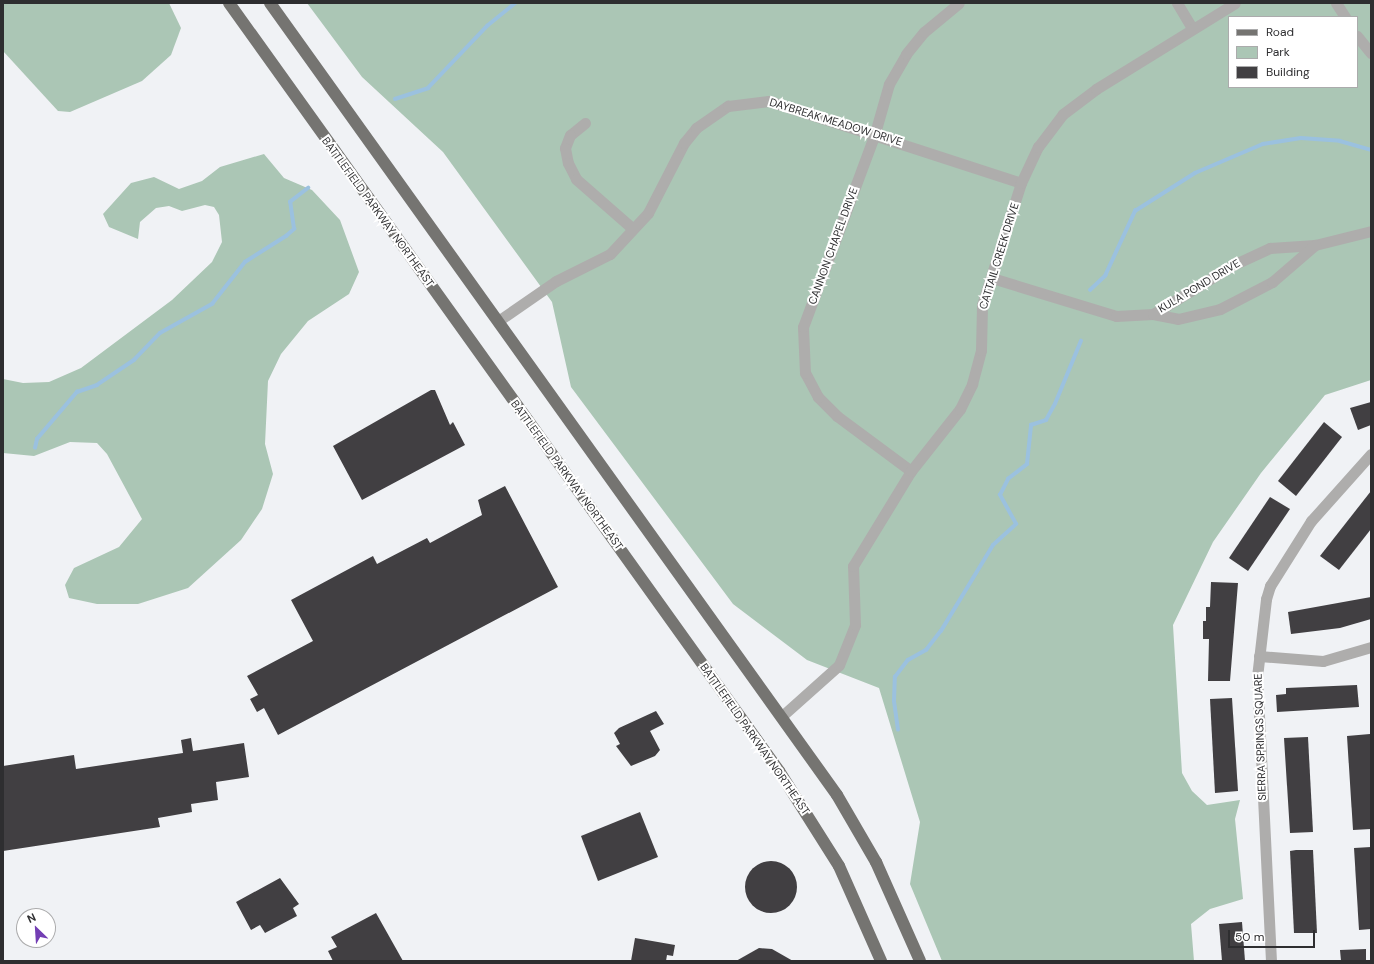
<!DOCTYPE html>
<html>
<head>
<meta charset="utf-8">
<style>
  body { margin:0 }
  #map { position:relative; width:1374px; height:964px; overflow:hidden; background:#f0f2f5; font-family:"DM Sans",sans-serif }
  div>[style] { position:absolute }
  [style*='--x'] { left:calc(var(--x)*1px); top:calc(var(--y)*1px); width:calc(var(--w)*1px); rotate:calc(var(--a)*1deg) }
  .green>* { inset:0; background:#abc6b5 }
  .stream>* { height:3.5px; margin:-1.75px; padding:0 1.75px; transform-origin:1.75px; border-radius:1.75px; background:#9bc1df }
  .building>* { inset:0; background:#413f42 }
  .round { border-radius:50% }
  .minor>* { height:11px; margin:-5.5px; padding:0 5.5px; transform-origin:5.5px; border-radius:5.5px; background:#aeadac }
  .major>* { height:12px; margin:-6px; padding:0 6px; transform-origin:6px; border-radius:6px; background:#757471 }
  span { translate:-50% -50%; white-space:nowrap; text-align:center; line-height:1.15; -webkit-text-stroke:4px #fff; paint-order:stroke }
  .street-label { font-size:11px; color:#2e2e30 }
  .frame { position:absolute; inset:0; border:4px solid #2e2e30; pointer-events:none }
  .legend { position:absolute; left:1228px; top:16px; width:130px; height:72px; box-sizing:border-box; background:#fff; border:1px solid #ababac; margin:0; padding:5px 7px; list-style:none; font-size:12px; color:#2e2e30 }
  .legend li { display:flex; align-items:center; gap:8px; height:20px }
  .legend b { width:20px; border:1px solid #ababac }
  .north { position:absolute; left:16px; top:908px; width:40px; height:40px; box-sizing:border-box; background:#fff; border:1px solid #ababac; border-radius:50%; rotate:335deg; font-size:11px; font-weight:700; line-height:16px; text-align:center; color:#2e2e30 }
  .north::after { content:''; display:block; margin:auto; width:14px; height:18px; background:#733eb4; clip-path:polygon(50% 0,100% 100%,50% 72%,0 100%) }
  .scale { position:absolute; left:1228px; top:930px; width:87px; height:18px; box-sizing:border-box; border:2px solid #2e2e30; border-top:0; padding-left:5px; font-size:12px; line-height:14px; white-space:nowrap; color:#2e2e30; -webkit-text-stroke:3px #fff; paint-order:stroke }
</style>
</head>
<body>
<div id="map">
  <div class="green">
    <div style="clip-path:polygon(3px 3px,169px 3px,181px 28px,171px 55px,142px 81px,70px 112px,58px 111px,3px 51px)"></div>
    <div style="clip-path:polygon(evenodd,307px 3px,1371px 3px,1371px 380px,1325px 395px,1261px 473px,1213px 542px,1173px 625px,1182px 773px,1192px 791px,1207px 805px,1240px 800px,1235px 819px,1243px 899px,1210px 909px,1191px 924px,1194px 961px,942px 961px,910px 884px,920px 822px,879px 688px,807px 660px,733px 604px,571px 387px,552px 302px,443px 152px,362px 77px,307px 3px,1229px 17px,1357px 17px,1357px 87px,1229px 87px,1229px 17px)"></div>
    <div style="clip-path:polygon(264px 154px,284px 178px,312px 190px,340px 220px,359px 272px,349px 294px,308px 321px,281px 354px,268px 381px,265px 444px,273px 474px,262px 509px,241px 540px,188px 588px,138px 604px,97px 604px,69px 598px,65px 585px,74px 568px,119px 547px,142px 519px,107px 454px,97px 443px,70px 442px,34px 456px,3px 453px,3px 379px,23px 383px,49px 382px,81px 368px,172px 300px,212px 262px,222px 242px,219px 215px,214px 207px,205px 205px,182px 211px,169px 206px,156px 208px,140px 222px,138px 239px,109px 227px,103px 214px,131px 183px,154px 177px,179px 189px,202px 181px,220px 167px)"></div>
  </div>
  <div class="stream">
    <div style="--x:395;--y:99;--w:35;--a:-18"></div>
    <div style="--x:428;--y:88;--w:86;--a:-46.4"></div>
    <div style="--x:487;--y:26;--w:36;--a:-39"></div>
    <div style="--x:1090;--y:290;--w:21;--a:-43"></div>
    <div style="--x:1105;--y:276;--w:72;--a:-65.2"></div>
    <div style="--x:1135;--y:211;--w:71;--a:-32.3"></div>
    <div style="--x:1195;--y:173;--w:74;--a:-23.1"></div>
    <div style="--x:1263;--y:144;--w:38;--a:-9"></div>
    <div style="--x:1301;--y:138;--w:39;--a:4"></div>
    <div style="--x:1340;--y:141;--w:32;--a:16"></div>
    <div style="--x:35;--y:448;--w:9;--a:-77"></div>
    <div style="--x:37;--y:439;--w:62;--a:-49.6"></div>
    <div style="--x:77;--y:392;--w:21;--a:-19"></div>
    <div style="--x:97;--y:385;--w:45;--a:-34"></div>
    <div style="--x:134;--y:360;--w:37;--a:-46"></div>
    <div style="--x:160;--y:333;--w:60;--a:-29.1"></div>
    <div style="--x:212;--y:304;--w:53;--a:-51.8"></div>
    <div style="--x:245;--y:262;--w:49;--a:-32.4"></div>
    <div style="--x:286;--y:236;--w:11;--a:-41"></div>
    <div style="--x:294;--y:229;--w:27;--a:-98"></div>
    <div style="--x:290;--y:202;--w:23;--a:-38"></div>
    <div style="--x:898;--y:730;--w:29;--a:-98"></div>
    <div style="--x:894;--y:701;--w:24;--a:-88"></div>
    <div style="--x:895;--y:677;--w:21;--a:-53"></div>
    <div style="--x:908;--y:660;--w:21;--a:-29"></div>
    <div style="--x:926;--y:650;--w:24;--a:-52"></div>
    <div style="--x:941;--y:631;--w:100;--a:-58.8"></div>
    <div style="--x:993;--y:545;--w:31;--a:-42"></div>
    <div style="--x:1016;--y:524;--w:33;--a:-119"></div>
    <div style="--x:1000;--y:495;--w:18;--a:-63"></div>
    <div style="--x:1008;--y:479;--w:24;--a:-38"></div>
    <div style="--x:1027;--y:464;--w:39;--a:-84"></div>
    <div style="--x:1031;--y:425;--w:16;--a:-18"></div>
    <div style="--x:1046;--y:420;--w:18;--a:-61"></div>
    <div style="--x:1055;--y:404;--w:68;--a:-67.6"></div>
  </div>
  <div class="building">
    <div style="clip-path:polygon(431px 390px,435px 390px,450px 425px,453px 422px,465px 445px,362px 500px,333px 446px)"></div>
    <div style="clip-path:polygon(1371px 402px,1371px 425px,1358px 430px,1350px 408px)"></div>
    <div style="clip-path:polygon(1324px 422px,1342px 437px,1296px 496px,1278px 481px)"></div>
    <div style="clip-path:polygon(505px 486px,558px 587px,278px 735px,264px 708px,257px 712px,250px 699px,258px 695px,247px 676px,313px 641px,291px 600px,373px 556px,377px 564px,427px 538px,430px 543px,482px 515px,478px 500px)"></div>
    <div style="clip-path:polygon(1371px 491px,1371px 529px,1339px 570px,1320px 556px)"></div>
    <div style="clip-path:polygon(1270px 497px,1290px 509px,1248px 571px,1229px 558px)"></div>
    <div style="clip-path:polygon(1211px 582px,1238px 583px,1230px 681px,1208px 681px,1209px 639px,1203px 639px,1203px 621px,1206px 621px,1206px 607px,1210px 607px)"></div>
    <div style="clip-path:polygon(1371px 597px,1371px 619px,1340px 628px,1291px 634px,1288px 612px)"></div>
    <div style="clip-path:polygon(1357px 685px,1359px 707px,1277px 712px,1276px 695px,1286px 694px,1286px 688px)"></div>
    <div style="clip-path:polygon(1232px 698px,1238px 791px,1215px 793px,1210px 699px)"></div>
    <div style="clip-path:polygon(656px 711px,664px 724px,650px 731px,660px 750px,655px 756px,631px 766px,616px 746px,620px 744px,614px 733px,619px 728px)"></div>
    <div style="clip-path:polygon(1370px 734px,1371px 829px,1353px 830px,1347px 736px)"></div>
    <div style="clip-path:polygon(1308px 737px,1313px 832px,1290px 833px,1284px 738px)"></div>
    <div style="clip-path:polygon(191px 738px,193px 751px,244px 743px,249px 777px,216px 782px,218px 800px,191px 804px,192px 812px,158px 818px,160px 827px,3px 851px,3px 766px,74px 755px,76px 769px,183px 753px,181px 740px)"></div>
    <div style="clip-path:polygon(640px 812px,658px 857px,598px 881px,581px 836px)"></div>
    <div style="clip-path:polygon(1371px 847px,1371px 929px,1359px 930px,1354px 848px)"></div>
    <div style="clip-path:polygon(1296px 850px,1313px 850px,1317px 933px,1294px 933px,1290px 851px)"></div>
    <div class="round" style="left:745px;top:861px;width:52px;height:52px"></div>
    <div style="clip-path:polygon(280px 878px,299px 904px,293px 908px,297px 916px,265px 933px,260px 925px,251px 930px,236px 902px)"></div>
    <div style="clip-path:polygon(376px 913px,403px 961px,333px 961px,328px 951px,337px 947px,331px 937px)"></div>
    <div style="clip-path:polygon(1242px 922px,1245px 961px,1222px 961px,1219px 924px)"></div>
    <div style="clip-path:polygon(635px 938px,675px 945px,673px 956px,667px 955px,666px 961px,631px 961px)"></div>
    <div style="clip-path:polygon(759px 948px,772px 949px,793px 961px,736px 961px)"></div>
    <div style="clip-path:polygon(1366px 949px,1366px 961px,1341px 961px,1340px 950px)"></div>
  </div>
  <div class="minor">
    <div style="--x:1177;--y:3;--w:29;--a:59"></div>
    <div style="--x:1336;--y:3;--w:17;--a:57"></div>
    <div style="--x:1357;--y:36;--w:22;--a:51"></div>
    <div style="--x:585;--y:123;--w:19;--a:141"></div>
    <div style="--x:570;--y:135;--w:14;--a:111"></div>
    <div style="--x:565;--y:148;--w:15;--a:79"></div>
    <div style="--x:568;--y:163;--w:18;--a:63"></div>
    <div style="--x:576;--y:179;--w:74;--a:41.2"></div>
    <div style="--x:992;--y:278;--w:130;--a:17"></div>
    <div style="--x:1116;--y:316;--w:37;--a:-3"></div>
    <div style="--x:1153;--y:314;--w:94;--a:-31.5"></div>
    <div style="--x:1233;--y:265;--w:41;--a:-24.7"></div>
    <div style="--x:1270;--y:248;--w:45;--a:-3.8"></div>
    <div style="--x:1315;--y:245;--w:58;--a:-14"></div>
    <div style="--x:1153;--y:314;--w:25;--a:11"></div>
    <div style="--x:1178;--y:319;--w:43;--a:-13.4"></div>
    <div style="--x:1220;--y:309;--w:59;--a:-27.4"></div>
    <div style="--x:1272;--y:282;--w:57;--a:-40.7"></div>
    <div style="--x:498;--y:321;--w:70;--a:-34.6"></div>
    <div style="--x:556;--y:281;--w:60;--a:-26.6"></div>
    <div style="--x:610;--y:254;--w:56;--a:-47.2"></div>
    <div style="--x:648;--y:213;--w:79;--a:-62.8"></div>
    <div style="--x:684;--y:143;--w:19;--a:-51"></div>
    <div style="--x:696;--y:128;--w:39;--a:-35"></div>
    <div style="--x:728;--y:106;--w:41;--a:-7"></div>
    <div style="--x:769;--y:101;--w:265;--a:18"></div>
    <div style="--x:911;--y:471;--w:92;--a:-143.4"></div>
    <div style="--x:837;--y:416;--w:27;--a:-135"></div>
    <div style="--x:818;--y:397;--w:27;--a:-118"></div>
    <div style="--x:805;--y:373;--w:46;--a:-92.5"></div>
    <div style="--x:803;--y:327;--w:207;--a:-69.6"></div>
    <div style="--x:875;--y:133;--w:51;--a:-74.1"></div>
    <div style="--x:889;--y:84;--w:34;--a:-60"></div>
    <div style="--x:906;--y:54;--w:28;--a:-51"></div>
    <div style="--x:924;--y:32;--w:45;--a:-39.6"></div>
    <div style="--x:1259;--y:656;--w:64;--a:4.5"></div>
    <div style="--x:1323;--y:661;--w:50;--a:-16.3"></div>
    <div style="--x:782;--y:716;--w:76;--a:-41.8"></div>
    <div style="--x:839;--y:665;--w:43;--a:-68.2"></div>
    <div style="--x:855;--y:625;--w:59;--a:-91.9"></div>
    <div style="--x:853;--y:566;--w:111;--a:-58.6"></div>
    <div style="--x:911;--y:471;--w:79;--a:-51.7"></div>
    <div style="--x:960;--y:409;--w:28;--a:-64"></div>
    <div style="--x:972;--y:384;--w:35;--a:-75"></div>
    <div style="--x:981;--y:350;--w:45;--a:-88.7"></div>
    <div style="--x:982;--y:305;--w:128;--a:-72.3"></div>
    <div style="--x:1021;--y:183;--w:40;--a:-65"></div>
    <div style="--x:1038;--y:147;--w:41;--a:-52.9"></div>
    <div style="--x:1063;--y:114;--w:41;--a:-37.1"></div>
    <div style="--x:1096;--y:89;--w:163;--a:-31.7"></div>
    <div style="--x:1271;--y:961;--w:284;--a:-92.8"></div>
    <div style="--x:1257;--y:677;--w:79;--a:-83.4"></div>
    <div style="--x:1266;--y:599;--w:14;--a:-73"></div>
    <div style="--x:1270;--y:586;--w:77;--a:-57.8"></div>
    <div style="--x:1311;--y:521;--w:90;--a:-48.2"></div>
  </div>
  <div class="major">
    <div style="--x:229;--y:3;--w:945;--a:54.39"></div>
    <div style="--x:779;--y:771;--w:112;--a:57.7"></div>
    <div style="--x:839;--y:866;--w:104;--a:66.1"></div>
    <div style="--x:270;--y:3;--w:974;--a:54.4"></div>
    <div style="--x:837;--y:795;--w:78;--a:59.8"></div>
    <div style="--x:876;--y:862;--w:108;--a:66"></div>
  </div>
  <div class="street-label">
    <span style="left:836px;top:122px;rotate:17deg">DAYBREAK MEADOW DRIVE</span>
    <span style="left:378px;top:212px;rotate:54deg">BATTLEFIELD PARKWAY NORTHEAST</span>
    <span style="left:833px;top:246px;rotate:-70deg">CANNON CHAPEL DRIVE</span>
    <span style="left:999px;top:256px;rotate:-73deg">CATTAIL CREEK DRIVE</span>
    <span style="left:1199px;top:286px;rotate:-31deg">KULA POND DRIVE</span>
    <span style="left:567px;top:475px;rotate:54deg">BATTLEFIELD PARKWAY NORTHEAST</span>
    <span style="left:1260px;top:737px;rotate:-92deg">SIERRA SPRINGS SQUARE</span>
    <span style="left:755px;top:739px;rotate:55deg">BATTLEFIELD PARKWAY NORTHEAST</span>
  </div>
  <div class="frame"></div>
  <ul class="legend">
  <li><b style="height:5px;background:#757471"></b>Road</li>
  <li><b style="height:11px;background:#abc6b5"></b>Park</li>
  <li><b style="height:11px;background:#413f42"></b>Building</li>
  </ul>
  <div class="north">N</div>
  <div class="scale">50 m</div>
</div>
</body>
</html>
